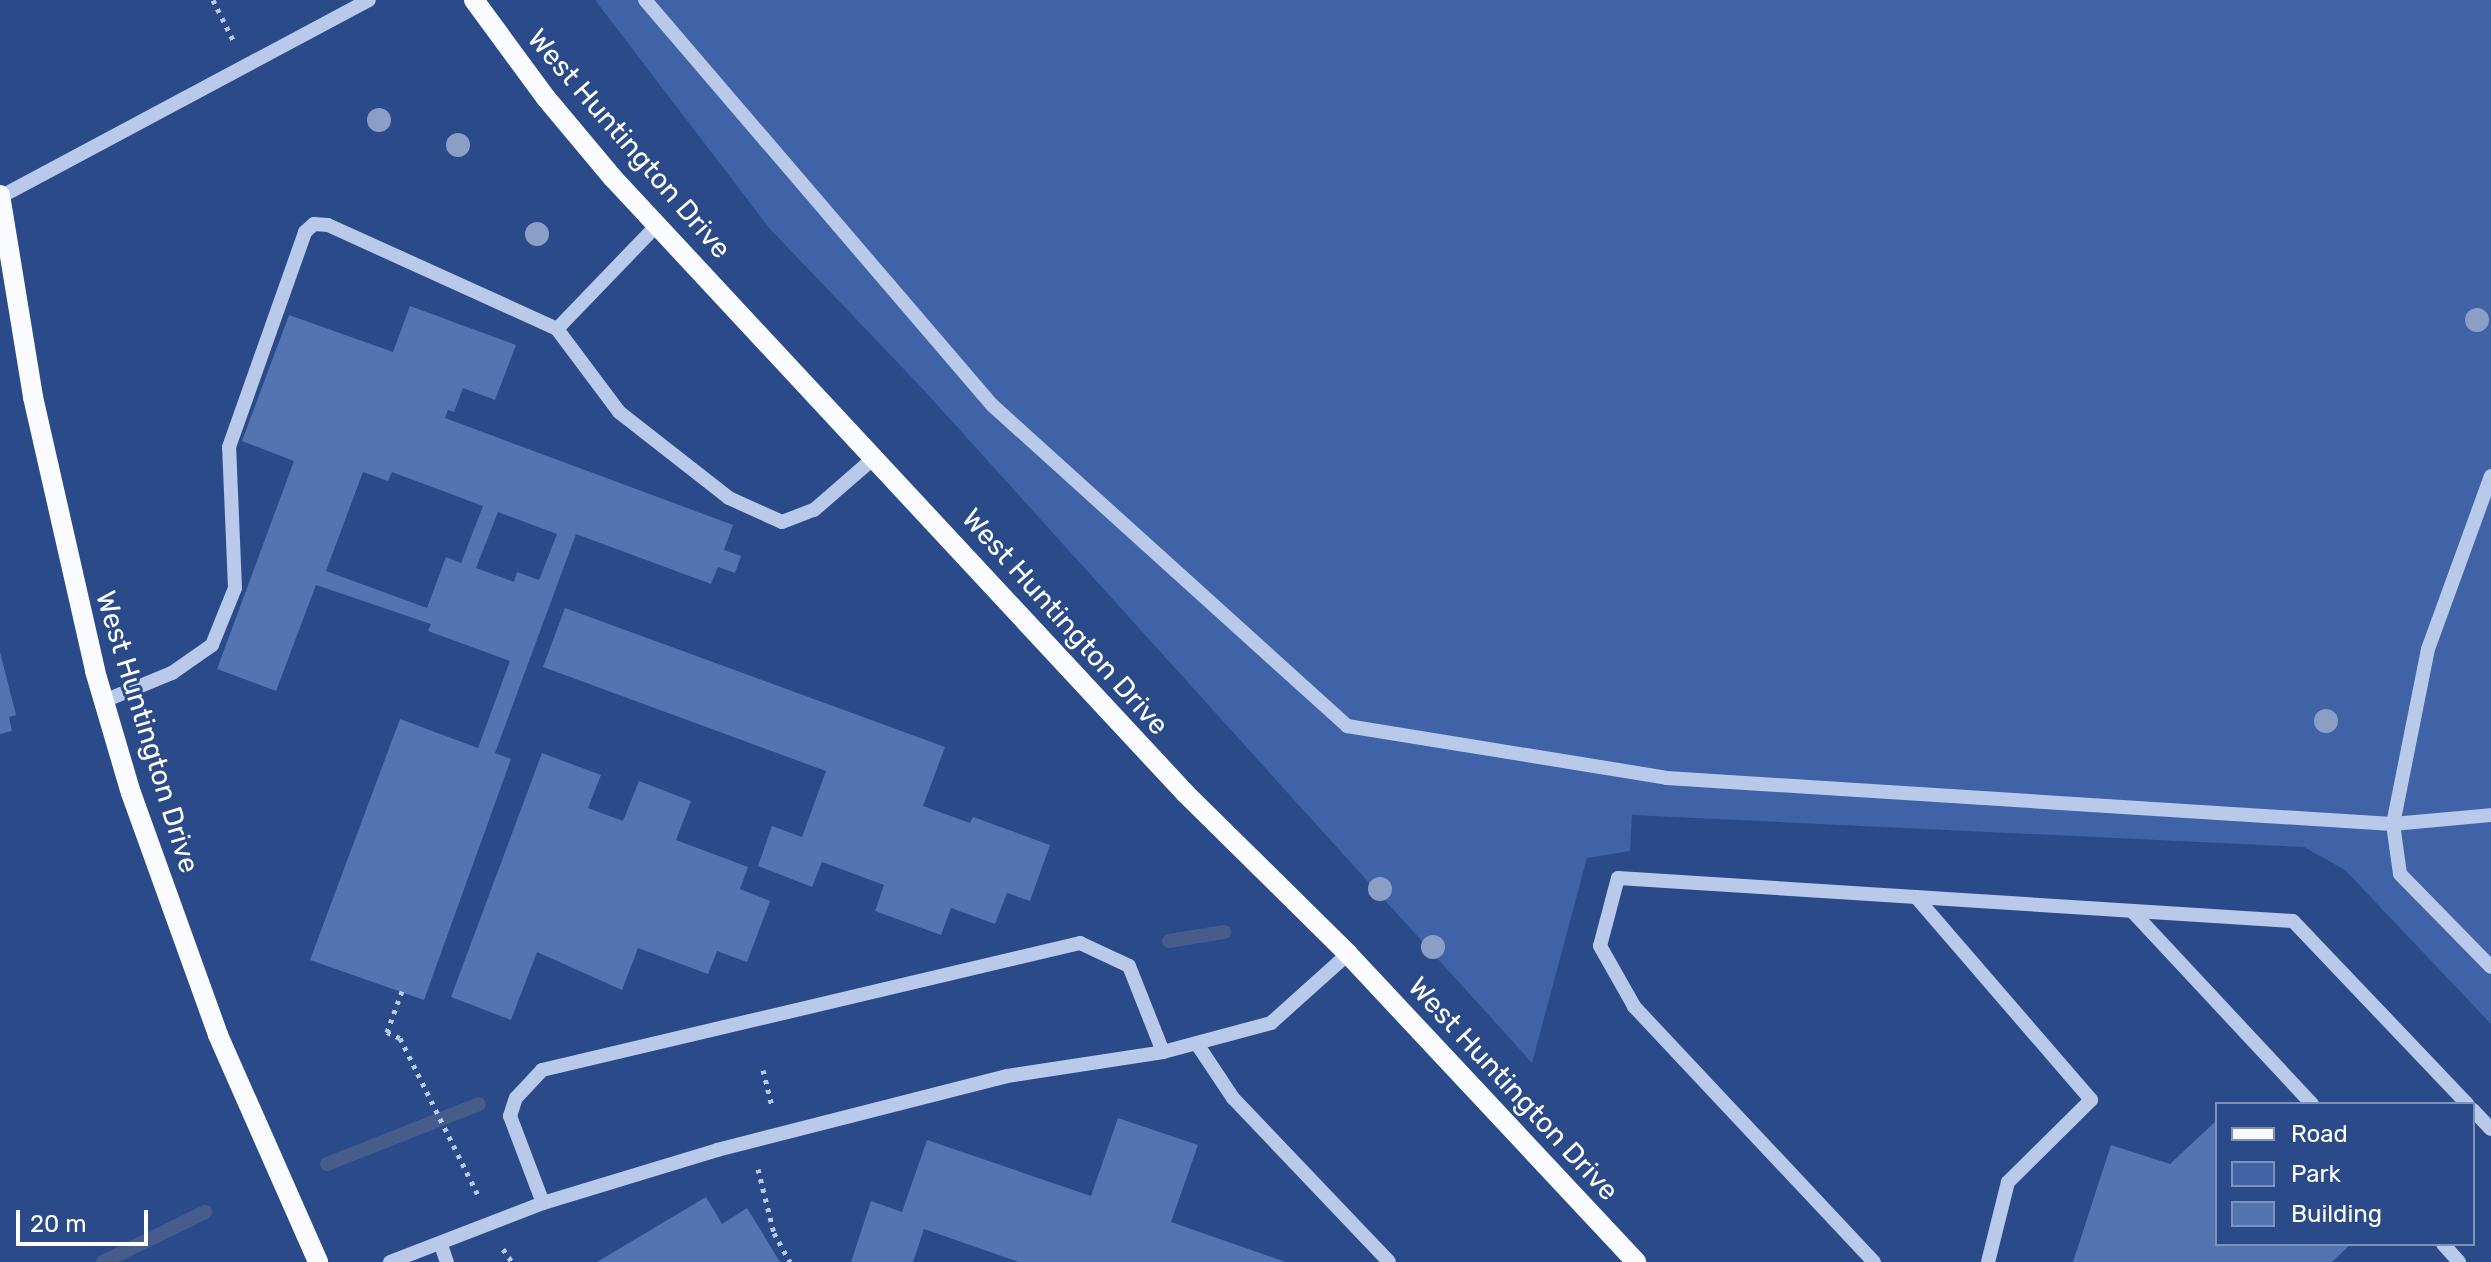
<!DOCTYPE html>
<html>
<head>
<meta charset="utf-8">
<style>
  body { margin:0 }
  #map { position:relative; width:2491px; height:1262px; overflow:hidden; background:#2a4a8a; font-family:Rubik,sans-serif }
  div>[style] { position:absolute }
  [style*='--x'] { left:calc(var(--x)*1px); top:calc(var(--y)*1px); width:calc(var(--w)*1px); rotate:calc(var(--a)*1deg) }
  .green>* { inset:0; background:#3f63a6 }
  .stream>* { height:14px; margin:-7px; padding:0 7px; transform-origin:7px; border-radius:7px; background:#465d8b }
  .building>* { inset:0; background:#5373b1 }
  .path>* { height:5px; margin-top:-2.5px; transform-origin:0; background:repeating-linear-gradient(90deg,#b8c9e9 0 4px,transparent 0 10px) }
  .minor>* { height:14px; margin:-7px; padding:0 7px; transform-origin:7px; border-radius:7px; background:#b8c9e9 }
  .major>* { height:20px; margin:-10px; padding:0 10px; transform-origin:10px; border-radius:10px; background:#fafbfe }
  .trees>* { width:24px; height:24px; margin:-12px; border-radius:50%; background:#8b9fc6 }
  span { translate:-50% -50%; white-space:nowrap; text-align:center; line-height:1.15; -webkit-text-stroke:6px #2a4a8a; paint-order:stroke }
  .street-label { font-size:28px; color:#fff }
  .legend { position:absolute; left:2215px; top:1102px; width:260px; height:144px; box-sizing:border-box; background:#2a4a8a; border:2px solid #7f92b9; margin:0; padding:10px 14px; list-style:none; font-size:24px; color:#fff }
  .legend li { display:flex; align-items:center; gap:16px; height:40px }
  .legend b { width:40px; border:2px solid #7f92b9 }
  .scale { position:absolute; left:16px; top:1210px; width:132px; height:36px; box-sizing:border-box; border:4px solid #fff; border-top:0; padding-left:10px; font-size:24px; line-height:28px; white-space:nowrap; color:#fff; -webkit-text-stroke:6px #2a4a8a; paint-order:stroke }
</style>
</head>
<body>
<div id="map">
  <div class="green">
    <div style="clip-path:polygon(595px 0,2491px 0,2491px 1024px,2345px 870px,2304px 847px,1632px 815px,1630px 851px,1587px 858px,1532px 1063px,921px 387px,770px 229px)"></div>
  </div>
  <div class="stream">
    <div style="--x:1169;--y:941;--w:56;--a:-9.3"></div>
    <div style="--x:327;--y:1164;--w:163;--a:-21.5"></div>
    <div style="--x:103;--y:1262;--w:114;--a:-26.1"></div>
  </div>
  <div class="building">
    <div style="clip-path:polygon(evenodd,410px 306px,516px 345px,495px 400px,463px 388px,454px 412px,448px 410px,445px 418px,733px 525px,724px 550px,741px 556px,735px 573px,718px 567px,711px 584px,576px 534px,495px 753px,511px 759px,424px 1000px,310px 960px,400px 719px,478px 748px,510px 661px,428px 631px,431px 624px,316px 585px,276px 691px,217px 669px,294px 461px,242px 441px,289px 315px,393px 352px,410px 306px,363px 472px,388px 481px,392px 472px,483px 506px,461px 563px,446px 557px,427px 608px,326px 571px,363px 472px,410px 306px,498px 512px,557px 534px,539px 580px,517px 572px,514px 582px,476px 568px,498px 512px)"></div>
    <div style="clip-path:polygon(565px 608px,945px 747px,923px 806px,970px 823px,973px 817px,1050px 845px,1030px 901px,1007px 893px,995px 924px,951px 908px,941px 935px,875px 911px,884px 885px,822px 862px,812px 887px,758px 866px,772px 826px,802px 837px,826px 771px,543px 667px)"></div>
    <div style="clip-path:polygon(0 652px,16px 715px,9px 717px,12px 731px,0 734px)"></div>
    <div style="clip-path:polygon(542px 753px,601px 775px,588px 808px,623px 821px,639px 781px,691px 801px,676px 840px,748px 867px,740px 889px,770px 901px,747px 962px,717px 951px,708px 974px,638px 948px,622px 990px,537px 952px,511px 1020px,451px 997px)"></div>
    <div style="clip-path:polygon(1118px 1118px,1198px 1145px,1171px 1222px,1286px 1262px,1019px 1262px,924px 1229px,913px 1262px,851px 1262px,871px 1201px,902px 1212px,927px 1140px,1091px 1196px)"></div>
    <div style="clip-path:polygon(2217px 1120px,2217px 1244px,2351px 1244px,2332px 1262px,2073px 1262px,2111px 1145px,2170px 1164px)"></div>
    <div style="clip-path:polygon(706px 1197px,722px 1224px,747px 1208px,780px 1262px,597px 1262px)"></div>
  </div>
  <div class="path">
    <div style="--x:213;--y:0;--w:45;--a:63.4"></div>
    <div style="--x:402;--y:991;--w:44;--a:110.1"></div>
    <div style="--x:387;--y:1032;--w:14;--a:25"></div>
    <div style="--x:400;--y:1038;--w:178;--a:63.6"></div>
    <div style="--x:763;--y:1070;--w:38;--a:76"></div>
    <div style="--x:758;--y:1169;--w:66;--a:76"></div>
    <div style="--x:774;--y:1233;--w:33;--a:61"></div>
    <div style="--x:503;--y:1249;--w:16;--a:55"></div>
  </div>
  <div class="minor">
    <div style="--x:645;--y:0;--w:533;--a:49.41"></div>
    <div style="--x:992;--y:405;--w:479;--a:42.1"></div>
    <div style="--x:1347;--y:726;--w:324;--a:9.2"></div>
    <div style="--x:1667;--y:778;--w:727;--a:3.63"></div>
    <div style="--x:2393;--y:824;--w:98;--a:-5.2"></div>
    <div style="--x:0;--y:197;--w:418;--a:-28.1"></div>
    <div style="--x:557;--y:329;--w:144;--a:-46.1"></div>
    <div style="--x:2491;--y:476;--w:184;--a:110"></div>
    <div style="--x:2428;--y:649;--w:178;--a:101.3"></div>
    <div style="--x:2393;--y:824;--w:50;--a:82"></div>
    <div style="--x:2400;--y:874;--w:130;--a:45.6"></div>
    <div style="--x:104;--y:701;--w:74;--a:-22.4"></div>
    <div style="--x:172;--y:673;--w:49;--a:-35"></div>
    <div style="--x:212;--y:645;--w:61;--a:-68"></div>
    <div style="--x:235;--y:588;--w:141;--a:-92.4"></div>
    <div style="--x:229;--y:447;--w:228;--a:-70.5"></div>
    <div style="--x:305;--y:232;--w:12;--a:-42"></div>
    <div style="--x:314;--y:224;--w:14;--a:4"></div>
    <div style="--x:328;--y:225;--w:252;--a:24.4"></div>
    <div style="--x:557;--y:329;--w:104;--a:53.2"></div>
    <div style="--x:619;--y:412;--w:140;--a:38"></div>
    <div style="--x:729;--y:498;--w:58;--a:24.4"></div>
    <div style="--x:782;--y:522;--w:34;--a:-21"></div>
    <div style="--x:814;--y:510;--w:81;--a:-41"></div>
    <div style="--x:1916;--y:897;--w:268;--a:49.2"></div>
    <div style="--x:2091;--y:1100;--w:117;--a:135.3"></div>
    <div style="--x:2008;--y:1182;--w:82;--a:104"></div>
    <div style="--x:2132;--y:911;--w:264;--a:47"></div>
    <div style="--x:1197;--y:1044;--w:65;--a:56.3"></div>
    <div style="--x:1233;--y:1098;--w:226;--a:46.4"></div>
    <div style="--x:2473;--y:1110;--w:26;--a:47"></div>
    <div style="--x:543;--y:1203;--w:93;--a:-110.8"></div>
    <div style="--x:510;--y:1116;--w:19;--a:-72"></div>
    <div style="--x:516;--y:1098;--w:38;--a:-47"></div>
    <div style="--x:542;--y:1070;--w:553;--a:-13.28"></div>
    <div style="--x:1080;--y:943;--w:54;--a:25.1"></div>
    <div style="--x:1129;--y:966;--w:92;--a:68.4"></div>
    <div style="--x:2443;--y:1244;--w:24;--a:48"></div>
    <div style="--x:441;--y:1245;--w:18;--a:71"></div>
    <div style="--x:390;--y:1262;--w:164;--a:-21.1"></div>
    <div style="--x:543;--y:1203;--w:182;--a:-16.9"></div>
    <div style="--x:717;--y:1150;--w:299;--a:-14.3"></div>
    <div style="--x:1007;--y:1076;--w:158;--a:-8.7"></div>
    <div style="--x:1163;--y:1052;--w:112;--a:-15"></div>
    <div style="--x:1271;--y:1023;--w:103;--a:-41.9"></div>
    <div style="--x:1874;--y:1262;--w:351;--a:-133.2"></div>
    <div style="--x:1634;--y:1006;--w:69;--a:-119.5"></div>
    <div style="--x:1600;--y:946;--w:70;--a:-75.2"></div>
    <div style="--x:1618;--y:878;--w:676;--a:3.65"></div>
    <div style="--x:2293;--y:921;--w:253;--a:46.4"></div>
  </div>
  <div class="major">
    <div style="--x:474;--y:0;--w:122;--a:53.7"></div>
    <div style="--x:546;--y:98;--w:104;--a:50.1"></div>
    <div style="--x:613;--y:178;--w:840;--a:47.07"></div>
    <div style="--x:1185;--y:793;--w:229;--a:44.6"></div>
    <div style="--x:1348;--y:954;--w:422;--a:46.9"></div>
    <div style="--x:0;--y:195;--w:205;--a:80.7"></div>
    <div style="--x:33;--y:397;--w:281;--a:77.2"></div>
    <div style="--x:95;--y:671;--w:127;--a:73.6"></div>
    <div style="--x:131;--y:793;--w:257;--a:70.2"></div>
    <div style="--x:218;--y:1035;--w:248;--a:66.2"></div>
  </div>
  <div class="trees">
    <div style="left:379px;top:120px"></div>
    <div style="left:458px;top:145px"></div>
    <div style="left:537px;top:234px"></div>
    <div style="left:2477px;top:320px"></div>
    <div style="left:2326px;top:721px"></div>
    <div style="left:1380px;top:889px"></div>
    <div style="left:1433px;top:947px"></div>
  </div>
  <div class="street-label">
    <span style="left:629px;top:144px;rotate:49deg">West Huntington Drive</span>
    <span style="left:1065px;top:622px;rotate:48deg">West Huntington Drive</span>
    <span style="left:147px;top:732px;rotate:73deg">West Huntington Drive</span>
    <span style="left:1513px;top:1089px;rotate:47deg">West Huntington Drive</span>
  </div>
  <ul class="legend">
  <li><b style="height:10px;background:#fafbfe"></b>Road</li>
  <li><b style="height:22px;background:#3f63a6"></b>Park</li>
  <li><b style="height:22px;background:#5373b1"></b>Building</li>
  </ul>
  <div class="scale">20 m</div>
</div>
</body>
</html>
